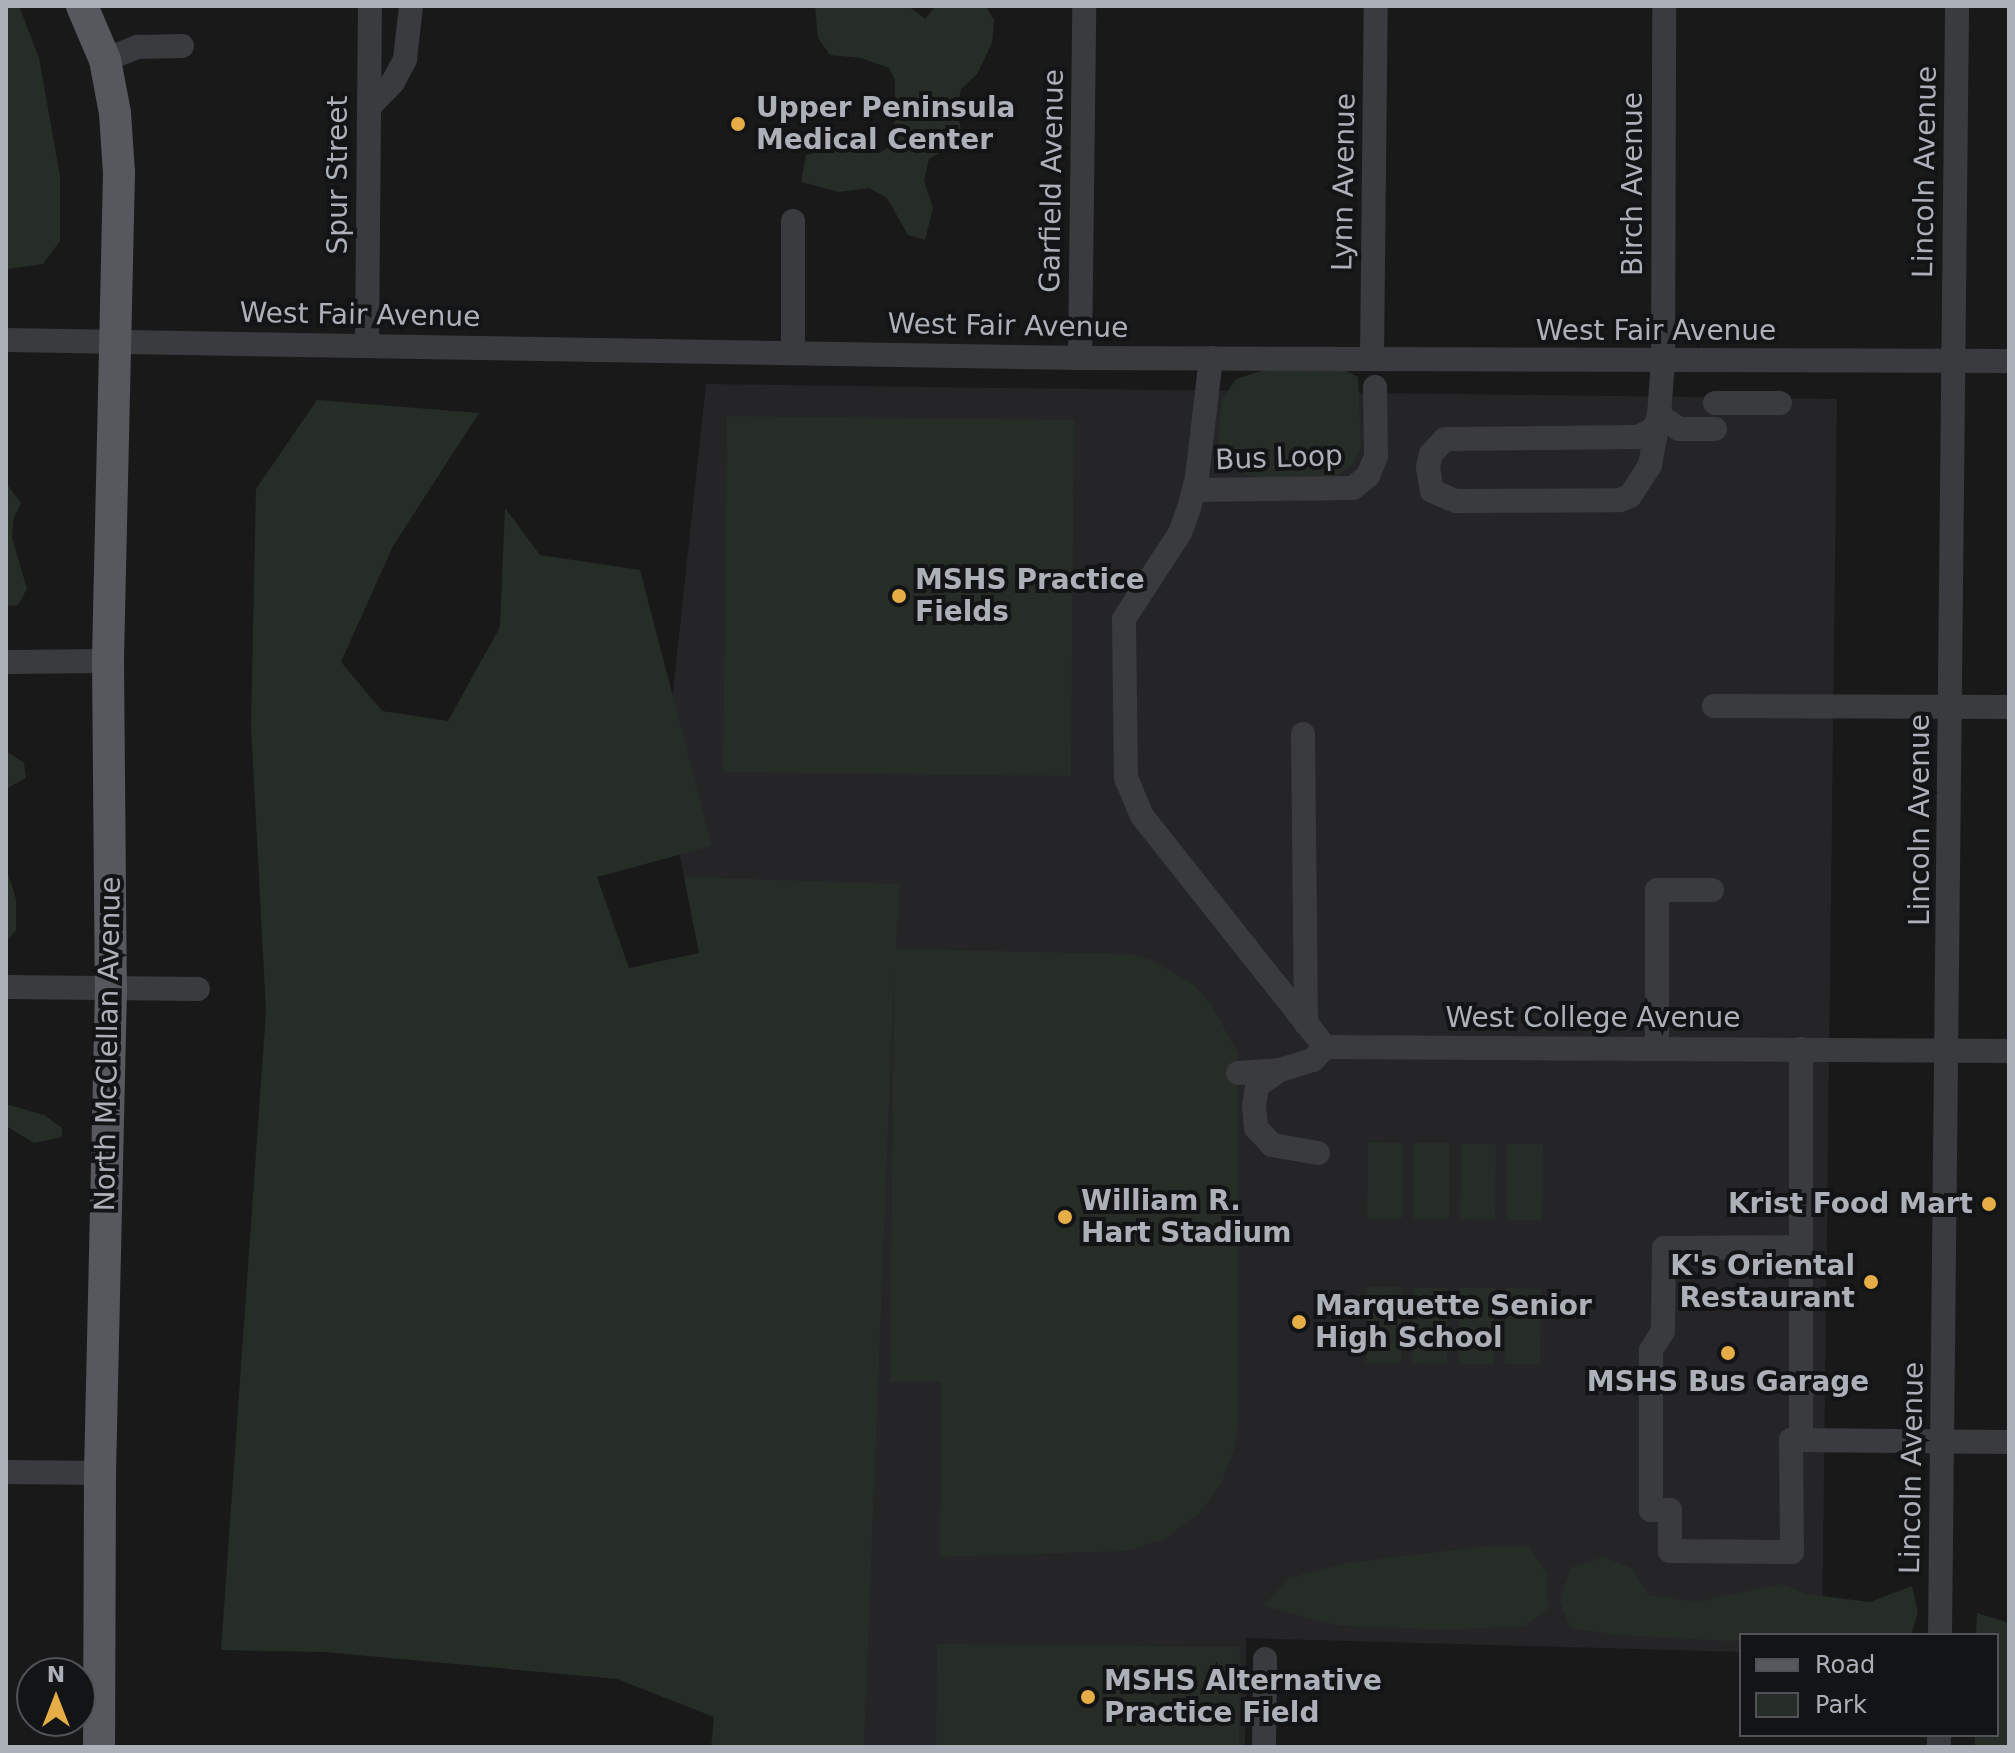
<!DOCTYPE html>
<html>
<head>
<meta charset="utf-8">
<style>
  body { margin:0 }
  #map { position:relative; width:2015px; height:1753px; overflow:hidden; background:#19191a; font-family:"DejaVu Sans",sans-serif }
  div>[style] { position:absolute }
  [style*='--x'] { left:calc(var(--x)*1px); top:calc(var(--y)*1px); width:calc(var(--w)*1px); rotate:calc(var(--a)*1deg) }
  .built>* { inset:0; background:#252527 }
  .green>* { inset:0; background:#252d26 }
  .minor>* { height:24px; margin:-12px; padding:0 12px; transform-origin:12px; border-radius:12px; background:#3a3b3f }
  .major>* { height:32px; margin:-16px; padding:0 16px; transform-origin:16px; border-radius:16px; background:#56585e }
  .dots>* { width:22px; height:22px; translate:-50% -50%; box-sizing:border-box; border:4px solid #131415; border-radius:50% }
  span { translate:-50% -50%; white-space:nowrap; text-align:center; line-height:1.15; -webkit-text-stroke:8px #131415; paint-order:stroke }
  .poi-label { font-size:28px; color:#acb0b9; font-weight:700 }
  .left { translate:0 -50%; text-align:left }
  .right { translate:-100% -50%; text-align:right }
  .street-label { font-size:28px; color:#acb0b9 }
  .frame { position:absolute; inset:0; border:8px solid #acb0b9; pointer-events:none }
  .legend { position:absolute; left:1739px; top:1633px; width:260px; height:104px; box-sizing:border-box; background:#131415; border:2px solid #505257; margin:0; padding:10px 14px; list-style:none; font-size:24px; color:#acb0b9 }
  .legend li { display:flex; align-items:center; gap:16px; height:40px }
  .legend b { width:40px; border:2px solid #505257 }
  .north { position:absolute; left:16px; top:1657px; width:80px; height:80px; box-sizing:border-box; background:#131415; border:2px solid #505257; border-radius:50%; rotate:0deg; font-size:22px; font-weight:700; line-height:32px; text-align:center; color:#acb0b9 }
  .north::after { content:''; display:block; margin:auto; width:28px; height:36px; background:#e6ac45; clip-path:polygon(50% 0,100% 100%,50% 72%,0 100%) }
</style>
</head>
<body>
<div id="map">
  <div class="built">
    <div style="clip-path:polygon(706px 384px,1837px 399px,1822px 1635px,1741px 1635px,1741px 1652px,1246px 1638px,1245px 1747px,857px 1747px,664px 775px)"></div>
  </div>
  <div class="green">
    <div style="clip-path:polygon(6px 6px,19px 6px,39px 58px,60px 176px,60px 241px,43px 264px,8px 269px)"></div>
    <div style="clip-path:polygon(815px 6px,909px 6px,925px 19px,936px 6px,986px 6px,994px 20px,992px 43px,977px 74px,961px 89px,957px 110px,963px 140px,929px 159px,924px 181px,933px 208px,925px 240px,908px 235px,887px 198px,869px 188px,839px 192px,801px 182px,806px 155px,831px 149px,881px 152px,894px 144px,895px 80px,889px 68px,861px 58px,830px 55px,818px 38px)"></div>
    <div style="clip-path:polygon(1264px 370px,1346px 371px,1358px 377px,1361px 446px,1353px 464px,1336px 477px,1255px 479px,1231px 467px,1218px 443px,1222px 399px,1236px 379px)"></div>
    <div style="clip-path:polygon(317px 400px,479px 413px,393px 546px,341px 662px,382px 711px,448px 721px,500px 627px,505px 508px,540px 555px,640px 570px,712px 846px,597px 877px,629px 968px,699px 953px,684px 877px,900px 884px,896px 949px,1130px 954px,1150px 959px,1194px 985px,1211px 1004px,1238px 1053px,1238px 1425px,1234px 1450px,1220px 1486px,1199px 1513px,1165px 1539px,1127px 1551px,940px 1557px,941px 1382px,890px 1382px,894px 974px,864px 1747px,711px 1747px,714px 1717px,617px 1679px,325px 1652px,221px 1650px,266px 1011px,251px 725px,256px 489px)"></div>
    <div style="clip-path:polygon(727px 416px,1074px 420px,1071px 776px,723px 772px)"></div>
    <div style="clip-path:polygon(6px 483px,21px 503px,14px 517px,12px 537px,27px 589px,18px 605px,6px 606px)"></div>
    <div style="clip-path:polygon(6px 751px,24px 763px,26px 778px,6px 789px)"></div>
    <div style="clip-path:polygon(6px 867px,16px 899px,16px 930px,6px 942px)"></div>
    <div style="clip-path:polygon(6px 1104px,44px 1115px,62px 1128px,62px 1137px,34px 1143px,6px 1126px)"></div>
    <div style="clip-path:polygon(1368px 1142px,1403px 1143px,1402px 1218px,1367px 1218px)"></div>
    <div style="clip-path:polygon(1414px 1143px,1449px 1143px,1449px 1219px,1413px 1219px)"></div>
    <div style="clip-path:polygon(1461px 1144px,1496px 1144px,1495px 1220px,1460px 1219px)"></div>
    <div style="clip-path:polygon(1507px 1144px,1543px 1144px,1542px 1220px,1507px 1220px)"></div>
    <div style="clip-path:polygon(1367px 1287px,1401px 1287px,1401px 1363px,1366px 1363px)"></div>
    <div style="clip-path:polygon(1413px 1288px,1448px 1288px,1447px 1364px,1412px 1363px)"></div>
    <div style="clip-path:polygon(1459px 1288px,1495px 1288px,1494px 1364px,1459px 1364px)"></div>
    <div style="clip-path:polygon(1506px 1288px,1541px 1289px,1540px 1364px,1505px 1364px)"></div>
    <div style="clip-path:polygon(1487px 1546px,1528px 1546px,1547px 1573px,1548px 1609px,1525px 1626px,1445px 1630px,1335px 1625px,1263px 1606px,1289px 1578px,1347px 1563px)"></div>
    <div style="clip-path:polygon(1603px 1557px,1632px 1568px,1648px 1595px,1695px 1602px,1782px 1584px,1806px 1594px,1870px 1602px,1912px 1586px,1918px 1612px,1911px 1635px,1741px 1635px,1741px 1640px,1729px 1641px,1619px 1635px,1570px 1628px,1560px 1602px,1570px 1568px)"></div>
    <div style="clip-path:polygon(1977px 1613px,2009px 1623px,2009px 1747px,1975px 1747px,1975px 1735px,1997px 1735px,1997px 1635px,1976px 1635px)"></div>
    <div style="clip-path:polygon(937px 1644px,1240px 1647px,1239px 1747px,936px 1747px)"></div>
  </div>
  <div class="minor">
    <div style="--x:105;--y:60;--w:35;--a:-22"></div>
    <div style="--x:137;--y:47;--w:45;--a:-1.3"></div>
    <div style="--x:369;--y:107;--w:35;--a:-46"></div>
    <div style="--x:393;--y:82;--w:26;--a:-62"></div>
    <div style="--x:405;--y:59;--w:53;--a:-83.5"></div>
    <div style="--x:793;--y:221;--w:132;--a:90"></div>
    <div style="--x:6;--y:340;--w:1074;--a:0.96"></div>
    <div style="--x:1080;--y:358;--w:929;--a:0.19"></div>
    <div style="--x:367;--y:345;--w:339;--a:-89.5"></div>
    <div style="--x:1080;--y:358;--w:352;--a:-89.3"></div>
    <div style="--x:1211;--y:358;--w:121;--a:96.7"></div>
    <div style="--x:1197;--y:478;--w:31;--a:105"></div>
    <div style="--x:1189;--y:508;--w:27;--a:110"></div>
    <div style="--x:1180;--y:533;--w:103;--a:123.1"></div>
    <div style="--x:1124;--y:619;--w:159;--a:89.3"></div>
    <div style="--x:1126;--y:778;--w:41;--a:67.2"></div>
    <div style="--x:1142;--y:816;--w:295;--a:51.6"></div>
    <div style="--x:1325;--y:1047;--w:684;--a:0.34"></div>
    <div style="--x:1372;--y:359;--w:353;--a:-89.4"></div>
    <div style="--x:1715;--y:403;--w:65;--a:0"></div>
    <div style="--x:1659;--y:415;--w:15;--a:110"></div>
    <div style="--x:1654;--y:429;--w:18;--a:153"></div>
    <div style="--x:1638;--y:437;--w:193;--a:179.4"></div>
    <div style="--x:1445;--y:439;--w:21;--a:133"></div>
    <div style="--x:1431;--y:454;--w:13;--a:103"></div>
    <div style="--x:1428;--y:467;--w:24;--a:81"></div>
    <div style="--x:1432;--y:491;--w:26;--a:23"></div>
    <div style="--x:1456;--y:501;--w:164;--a:-0.3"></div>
    <div style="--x:1620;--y:500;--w:11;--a:-22"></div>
    <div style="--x:1630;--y:496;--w:37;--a:-57"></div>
    <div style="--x:1650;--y:465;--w:51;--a:-79.8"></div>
    <div style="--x:1659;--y:415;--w:53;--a:-85.7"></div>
    <div style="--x:1663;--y:362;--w:356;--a:-89.8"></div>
    <div style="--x:1659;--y:415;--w:24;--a:35"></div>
    <div style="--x:1679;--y:429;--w:36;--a:0"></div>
    <div style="--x:1194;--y:490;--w:159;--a:-0.7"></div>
    <div style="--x:1353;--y:488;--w:19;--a:-39"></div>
    <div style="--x:1368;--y:476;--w:22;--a:-68"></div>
    <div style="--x:1376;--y:456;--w:69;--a:-90.8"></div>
    <div style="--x:6;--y:662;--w:102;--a:-0.6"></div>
    <div style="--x:1714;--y:706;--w:295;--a:0.2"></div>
    <div style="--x:1303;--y:734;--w:290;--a:89.4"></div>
    <div style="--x:6;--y:987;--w:192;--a:0.6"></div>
    <div style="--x:1657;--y:1047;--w:157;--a:-90"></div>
    <div style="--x:1657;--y:890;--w:55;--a:0"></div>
    <div style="--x:1238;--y:1073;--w:39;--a:-4"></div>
    <div style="--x:1318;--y:1153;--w:47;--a:-170.1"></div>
    <div style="--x:1272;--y:1145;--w:23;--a:-133"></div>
    <div style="--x:1256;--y:1128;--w:22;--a:-95"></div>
    <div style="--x:1254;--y:1106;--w:20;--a:-81"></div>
    <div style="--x:1257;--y:1086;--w:28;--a:-35"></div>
    <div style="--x:1280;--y:1070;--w:34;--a:-17"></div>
    <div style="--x:1313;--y:1060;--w:18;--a:-47"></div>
    <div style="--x:1801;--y:1247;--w:198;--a:-90"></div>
    <div style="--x:1801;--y:1440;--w:193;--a:-90"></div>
    <div style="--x:1801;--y:1247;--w:137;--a:179.6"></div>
    <div style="--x:1664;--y:1248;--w:83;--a:90.7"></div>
    <div style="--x:1663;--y:1331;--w:22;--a:122"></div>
    <div style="--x:1651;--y:1350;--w:160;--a:90"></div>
    <div style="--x:1651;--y:1510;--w:19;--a:0"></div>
    <div style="--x:1670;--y:1510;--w:41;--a:90"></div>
    <div style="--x:1670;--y:1551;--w:122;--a:0.5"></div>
    <div style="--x:1792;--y:1552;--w:112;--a:-90.5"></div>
    <div style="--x:1791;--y:1440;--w:218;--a:0.5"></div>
    <div style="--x:6;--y:1472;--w:94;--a:0.6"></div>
    <div style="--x:1940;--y:1635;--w:1629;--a:-89.4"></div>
    <div style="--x:1264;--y:1747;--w:88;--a:-89.3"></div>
    <div style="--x:1939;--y:1747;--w:12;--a:-90"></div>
  </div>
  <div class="major">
    <div style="--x:82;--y:6;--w:59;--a:66.9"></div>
    <div style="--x:105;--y:60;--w:54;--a:79.3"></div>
    <div style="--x:115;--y:113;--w:60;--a:86.2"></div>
    <div style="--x:119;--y:173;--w:488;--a:91.3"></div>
    <div style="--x:108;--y:661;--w:327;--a:89.5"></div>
    <div style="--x:111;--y:988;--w:485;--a:91.3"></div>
    <div style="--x:100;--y:1473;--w:274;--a:90.2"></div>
  </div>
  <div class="dots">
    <div style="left:738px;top:124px;background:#e6ac45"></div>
    <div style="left:899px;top:596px;background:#e6ac45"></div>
    <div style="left:1989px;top:1204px;background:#e6ac45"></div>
    <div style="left:1065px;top:1217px;background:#e6ac45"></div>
    <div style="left:1871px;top:1282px;background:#e6ac45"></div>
    <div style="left:1299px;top:1322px;background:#e6ac45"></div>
    <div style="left:1728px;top:1353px;background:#e6ac45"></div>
    <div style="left:1088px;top:1697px;background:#e6ac45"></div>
  </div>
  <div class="poi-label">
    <span class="left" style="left:756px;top:124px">Upper Peninsula<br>Medical Center</span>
    <span class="left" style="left:915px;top:596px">MSHS Practice<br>Fields</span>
    <span class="left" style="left:1081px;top:1217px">William R.<br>Hart Stadium</span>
    <span class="right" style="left:1973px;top:1204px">Krist Food Mart</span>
    <span class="right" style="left:1855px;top:1282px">K's Oriental<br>Restaurant</span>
    <span class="left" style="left:1315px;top:1322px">Marquette Senior<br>High School</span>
    <span style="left:1728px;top:1382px">MSHS Bus Garage</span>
    <span class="left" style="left:1104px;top:1697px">MSHS Alternative<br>Practice Field</span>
  </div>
  <div class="street-label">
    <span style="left:1925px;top:172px;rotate:-89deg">Lincoln Avenue</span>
    <span style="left:338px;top:175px;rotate:-90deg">Spur Street</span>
    <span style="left:1052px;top:181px;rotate:-89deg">Garfield Avenue</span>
    <span style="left:1344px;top:182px;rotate:-89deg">Lynn Avenue</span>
    <span style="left:1633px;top:184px;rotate:-90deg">Birch Avenue</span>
    <span style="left:360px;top:315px;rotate:1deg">West Fair Avenue</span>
    <span style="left:1008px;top:326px;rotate:1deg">West Fair Avenue</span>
    <span style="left:1656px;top:331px">West Fair Avenue</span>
    <span style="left:1279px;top:458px;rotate:-2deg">Bus Loop</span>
    <span style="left:1920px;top:820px;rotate:-90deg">Lincoln Avenue</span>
    <span style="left:1593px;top:1018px">West College Avenue</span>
    <span style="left:108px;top:1044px;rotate:-89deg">North McClellan Avenue</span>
    <span style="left:1912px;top:1468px;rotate:-89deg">Lincoln Avenue</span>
  </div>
  <div class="frame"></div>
  <ul class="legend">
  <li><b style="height:10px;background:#56585e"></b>Road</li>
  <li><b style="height:22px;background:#252d26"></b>Park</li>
  </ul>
  <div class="north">N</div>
</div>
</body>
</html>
